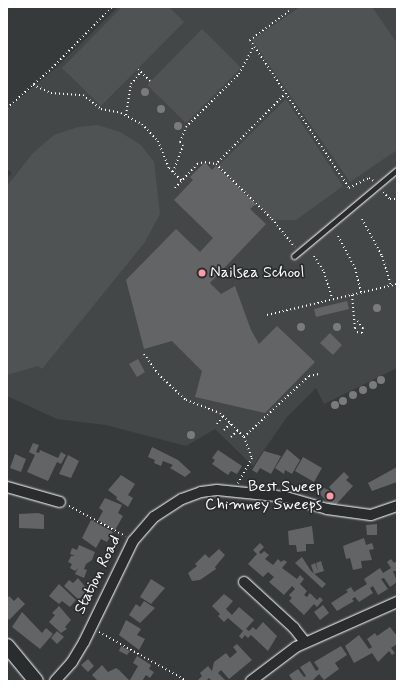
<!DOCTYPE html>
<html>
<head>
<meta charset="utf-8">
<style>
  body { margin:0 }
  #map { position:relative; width:404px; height:688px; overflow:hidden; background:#373a3b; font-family:Mynerve,sans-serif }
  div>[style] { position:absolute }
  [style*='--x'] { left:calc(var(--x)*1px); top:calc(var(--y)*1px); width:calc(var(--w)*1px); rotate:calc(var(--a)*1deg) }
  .built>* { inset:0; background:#444748 }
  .green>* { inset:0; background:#505354 }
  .building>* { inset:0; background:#636465 }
  .path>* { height:2px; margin-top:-1px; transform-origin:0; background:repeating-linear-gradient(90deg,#fff 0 1px,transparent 0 4px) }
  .roads { filter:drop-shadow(0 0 1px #fff) drop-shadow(0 0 1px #fff) }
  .lane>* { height:5px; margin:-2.5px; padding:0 2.5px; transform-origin:2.5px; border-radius:2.5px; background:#2a2d2e }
  .street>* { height:10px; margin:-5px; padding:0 5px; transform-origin:5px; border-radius:5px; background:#2a2d2e }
  .secondary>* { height:14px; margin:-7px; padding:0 7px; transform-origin:7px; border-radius:7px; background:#2a2d2e }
  .trees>* { width:8px; height:8px; margin:-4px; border-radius:50%; background:#7a7c7c }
  .dots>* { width:11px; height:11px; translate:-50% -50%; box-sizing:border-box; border:2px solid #2a2d2e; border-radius:50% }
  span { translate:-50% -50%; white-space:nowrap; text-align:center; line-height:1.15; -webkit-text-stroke:3.5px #2a2d2e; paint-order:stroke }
  .poi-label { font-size:16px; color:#fff }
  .left { translate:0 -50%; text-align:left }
  .right { translate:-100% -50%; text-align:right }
  .street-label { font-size:16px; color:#fff }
  .frame { position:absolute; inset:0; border:8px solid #fff; pointer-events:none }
</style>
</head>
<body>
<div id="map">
  <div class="built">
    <div style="clip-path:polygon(118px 7px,397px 7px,397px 368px,324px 404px,316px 388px,287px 417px,253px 466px,215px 429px,186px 446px,106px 425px,57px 419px,7px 396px,7px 178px,12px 173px,7px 169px,7px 109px,58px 66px)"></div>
  </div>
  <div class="green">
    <div style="clip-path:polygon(122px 7px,169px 7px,184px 22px,101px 106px,62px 68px)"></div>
    <div style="clip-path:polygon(300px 7px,372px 7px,397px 43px,397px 150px,350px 182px,252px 40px)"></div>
    <div style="clip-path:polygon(202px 29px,241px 68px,186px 123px,147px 85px)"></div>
    <div style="clip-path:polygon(286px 99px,343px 186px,296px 220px,273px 220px,218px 166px)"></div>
    <div style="clip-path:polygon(98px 125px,120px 132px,141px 145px,154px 162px,160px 214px,145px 242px,42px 369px,38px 366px,7px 375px,7px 186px,33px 153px,54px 135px,78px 127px)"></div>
  </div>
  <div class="building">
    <div style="clip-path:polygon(205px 162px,212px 170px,216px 166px,256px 204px,250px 209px,266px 224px,210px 283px,221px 294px,235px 286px,251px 330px,259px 344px,277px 326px,315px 362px,265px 413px,195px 397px,202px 371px,172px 341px,144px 349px,126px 280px,176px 229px,200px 252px,213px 238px,174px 200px,193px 180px,190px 177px)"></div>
    <div style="clip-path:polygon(347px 301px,349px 309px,316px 317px,314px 309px)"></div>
    <div style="clip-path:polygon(330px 333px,342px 345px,333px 355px,320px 343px)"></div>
    <div style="clip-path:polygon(138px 359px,145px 372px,137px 377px,129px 364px)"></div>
    <div style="clip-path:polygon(33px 443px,39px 445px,36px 452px,39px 453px,40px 450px,58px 458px,61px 452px,66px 455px,61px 464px,57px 462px,48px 481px,27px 472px,35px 455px,29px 452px)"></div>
    <div style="clip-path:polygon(152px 447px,178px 460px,191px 472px,185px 477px,170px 468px,173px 465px,163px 461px,161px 466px,154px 463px,155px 460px,148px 457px)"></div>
    <div style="clip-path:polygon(287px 449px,300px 460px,292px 474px,285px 470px,284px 474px,275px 468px)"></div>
    <div style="clip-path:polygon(218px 450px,242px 466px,237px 474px,231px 471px,228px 475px,212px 464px,215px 460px,212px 458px)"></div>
    <div style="clip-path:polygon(264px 451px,281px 456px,271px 474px,260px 468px,257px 473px,252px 470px)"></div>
    <div style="clip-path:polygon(15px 454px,26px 459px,21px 472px,10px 468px)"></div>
    <div style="clip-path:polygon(68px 455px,79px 461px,71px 478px,59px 474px)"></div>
    <div style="clip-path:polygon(303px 457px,322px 468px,314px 482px,295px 471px)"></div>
    <div style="clip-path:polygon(397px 467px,397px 482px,372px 491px,368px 483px)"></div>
    <div style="clip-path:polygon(344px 472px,349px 477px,346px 480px,353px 486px,333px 508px,319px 493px,324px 488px,333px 492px,329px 487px)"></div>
    <div style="clip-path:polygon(121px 475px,135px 484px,128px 495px,133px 498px,128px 507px,116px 499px,117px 497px,108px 490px)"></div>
    <div style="clip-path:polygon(105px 498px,122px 505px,118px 513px,123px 516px,115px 530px,98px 520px,103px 511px,99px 508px)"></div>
    <div style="clip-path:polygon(38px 513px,44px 515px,44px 529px,19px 528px,19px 514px)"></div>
    <div style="clip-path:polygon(91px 520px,113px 532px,107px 542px,101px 539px,96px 548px,82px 538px)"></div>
    <div style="clip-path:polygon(377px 524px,377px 535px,367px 535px,366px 525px)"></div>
    <div style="clip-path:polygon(312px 526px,314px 544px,306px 544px,306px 551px,297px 552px,296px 545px,289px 545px,288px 531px)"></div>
    <div style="clip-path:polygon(364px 538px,366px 545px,372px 543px,374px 549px,369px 550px,372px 560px,361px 561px,362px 568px,353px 570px,350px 558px,346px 559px,343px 546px)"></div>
    <div style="clip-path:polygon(260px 543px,264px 547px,259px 552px,261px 554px,264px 551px,269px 555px,265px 559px,273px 565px,278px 559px,281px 562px,284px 560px,287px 562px,282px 568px,297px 579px,300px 575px,304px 579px,300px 584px,307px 591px,304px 595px,307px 597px,310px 593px,317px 600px,320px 597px,323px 600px,317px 607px,314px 604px,304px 615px,289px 601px,292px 598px,289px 595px,295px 589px,292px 586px,284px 595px,269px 582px,274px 577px,268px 572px,263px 577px,248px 564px,257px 554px,253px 550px)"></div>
    <div style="clip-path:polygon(79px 545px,95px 552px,92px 560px,86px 564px,84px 569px,87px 570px,84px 578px,75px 574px,78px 568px,75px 571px,70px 568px,72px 564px,68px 562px,71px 556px,75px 556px,70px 554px,72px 548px,77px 550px)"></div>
    <div style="clip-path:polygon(219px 549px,225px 555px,215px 567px,216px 569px,200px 580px,192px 581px,188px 573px,197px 566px,195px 564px,205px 554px,209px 558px)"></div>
    <div style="clip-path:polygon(302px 557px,311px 571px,326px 584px,322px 588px,295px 563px)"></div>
    <div style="clip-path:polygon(391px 559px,394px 563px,397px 561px,397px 571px,393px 571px,397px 582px,390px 587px,384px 578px,381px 579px,388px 589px,378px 595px,373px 586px,370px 588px,373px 593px,359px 602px,355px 597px,352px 599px,354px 601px,337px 611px,331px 603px,348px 592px,346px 590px,351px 587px,354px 592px,367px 584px,364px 579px,380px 568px,383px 573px,391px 568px,387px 562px)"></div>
    <div style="clip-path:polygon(321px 561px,324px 571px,314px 574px,311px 565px,315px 563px,318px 571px,316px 563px)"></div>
    <div style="clip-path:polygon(78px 578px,87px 589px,79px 600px,64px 586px,69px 580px,73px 583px)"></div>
    <div style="clip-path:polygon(151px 579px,165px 588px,151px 604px,140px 597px)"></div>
    <div style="clip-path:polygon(59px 584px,76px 600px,70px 607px,62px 601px,59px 604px,49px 596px)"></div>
    <div style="clip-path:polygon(224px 594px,233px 601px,226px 609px,232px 615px,239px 607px,254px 620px,246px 629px,249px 631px,253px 627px,256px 630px,263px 622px,277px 636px,268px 651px,251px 635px,248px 638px,245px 635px,242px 639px,239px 636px,243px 631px,228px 618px,224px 622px,218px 616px,220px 614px,212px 606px)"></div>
    <div style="clip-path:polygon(9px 596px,14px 601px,18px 597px,25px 604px,9px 620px,7px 617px,7px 599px)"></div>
    <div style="clip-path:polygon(144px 601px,155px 608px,140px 623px,129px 615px,136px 604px,140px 607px)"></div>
    <div style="clip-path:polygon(323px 605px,329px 613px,320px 620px,314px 612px)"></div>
    <div style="clip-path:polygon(59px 606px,71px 620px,65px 627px,67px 629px,61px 633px,49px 622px,55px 615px,52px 613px)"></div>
    <div style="clip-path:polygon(22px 612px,42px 633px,46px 628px,53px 634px,40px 649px,12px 627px)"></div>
    <div style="clip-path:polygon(126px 620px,141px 629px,137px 635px,145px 639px,139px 650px,119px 635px)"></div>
    <div style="clip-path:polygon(390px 627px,397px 636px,397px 644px,391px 648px,395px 653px,392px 655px,389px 651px,378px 662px,372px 653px,354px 663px,345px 646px,359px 635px,369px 649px,372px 647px,367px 639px,375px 633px,377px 636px)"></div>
    <div style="clip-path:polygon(57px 631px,64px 637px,57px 644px,51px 638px)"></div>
    <div style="clip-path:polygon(237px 644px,252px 660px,229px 679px,221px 670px,218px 673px,226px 681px,212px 681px,209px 678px,206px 681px,197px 681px,202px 676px,200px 673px,208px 666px,212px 671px,214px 662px,226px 653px,230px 658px,237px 652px,233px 647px)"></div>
    <div style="clip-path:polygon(121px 646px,130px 651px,127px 655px,119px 651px)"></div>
    <div style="clip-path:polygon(341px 646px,347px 655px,335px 663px,339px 669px,324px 680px,319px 674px,312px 681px,293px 681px,289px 675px,298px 669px,304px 677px,306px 676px,300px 667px,310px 661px,316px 671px,319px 669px,314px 662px)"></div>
    <div style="clip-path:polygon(137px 656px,151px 665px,149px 669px,154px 672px,150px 678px,146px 675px,142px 681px,130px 680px,138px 666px,133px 663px)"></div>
    <div style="clip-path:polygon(88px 659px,94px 666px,88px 672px,81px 665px)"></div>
    <div style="clip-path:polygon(102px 665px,108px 672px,116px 668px,119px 670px,130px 681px,98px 681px,92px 675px)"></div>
  </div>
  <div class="path">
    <div style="--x:291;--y:7;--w:4;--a:117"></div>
    <div style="--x:289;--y:11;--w:49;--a:143.4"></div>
    <div style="--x:250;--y:40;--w:178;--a:56.2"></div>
    <div style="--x:349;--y:188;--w:22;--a:-27"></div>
    <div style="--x:369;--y:178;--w:6;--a:31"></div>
    <div style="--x:138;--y:69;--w:17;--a:45"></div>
    <div style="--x:33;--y:85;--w:20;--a:24"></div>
    <div style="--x:51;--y:93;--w:32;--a:4"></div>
    <div style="--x:83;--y:95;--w:23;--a:38"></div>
    <div style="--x:101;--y:109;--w:20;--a:11"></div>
    <div style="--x:121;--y:113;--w:24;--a:28"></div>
    <div style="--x:142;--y:124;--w:23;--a:47"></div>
    <div style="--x:158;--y:141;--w:29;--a:68"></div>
    <div style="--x:169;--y:168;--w:18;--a:45"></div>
    <div style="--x:286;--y:93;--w:100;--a:134.6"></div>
    <div style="--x:216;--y:164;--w:78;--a:44.5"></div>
    <div style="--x:272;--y:219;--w:36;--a:51"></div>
    <div style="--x:7;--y:108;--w:60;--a:-41.6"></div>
    <div style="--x:52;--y:68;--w:86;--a:-45.5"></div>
    <div style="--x:126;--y:115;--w:31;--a:-81"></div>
    <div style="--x:131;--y:84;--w:16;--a:-50"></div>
    <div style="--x:173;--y:172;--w:28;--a:-69"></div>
    <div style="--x:183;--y:146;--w:5;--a:-127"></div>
    <div style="--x:180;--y:142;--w:16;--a:-68"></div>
    <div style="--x:186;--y:127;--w:75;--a:-45"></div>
    <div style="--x:239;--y:74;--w:32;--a:-62"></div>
    <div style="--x:175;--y:188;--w:33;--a:-47"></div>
    <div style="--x:197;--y:164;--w:8;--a:-14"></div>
    <div style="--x:205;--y:162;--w:11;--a:10"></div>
    <div style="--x:383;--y:192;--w:10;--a:45"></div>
    <div style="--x:390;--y:199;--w:7;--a:0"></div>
    <div style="--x:362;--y:219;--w:42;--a:61.6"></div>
    <div style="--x:382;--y:256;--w:30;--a:73"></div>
    <div style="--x:338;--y:236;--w:36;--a:62"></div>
    <div style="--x:355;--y:268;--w:25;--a:76"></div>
    <div style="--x:314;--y:256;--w:19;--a:58"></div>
    <div style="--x:324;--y:272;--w:28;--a:73"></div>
    <div style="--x:352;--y:295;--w:33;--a:85"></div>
    <div style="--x:355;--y:328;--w:4;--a:63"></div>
    <div style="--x:357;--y:332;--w:5;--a:11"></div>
    <div style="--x:362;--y:333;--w:5;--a:-79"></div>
    <div style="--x:363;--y:328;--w:11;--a:-128"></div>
    <div style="--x:267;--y:315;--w:134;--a:-13.4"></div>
    <div style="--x:144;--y:354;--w:24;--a:55"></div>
    <div style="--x:158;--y:374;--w:38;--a:43"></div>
    <div style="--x:186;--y:400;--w:36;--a:21"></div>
    <div style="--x:220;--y:413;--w:34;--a:45"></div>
    <div style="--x:244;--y:437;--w:22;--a:69"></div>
    <div style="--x:252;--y:458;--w:29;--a:119"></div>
    <div style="--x:217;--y:424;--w:10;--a:-53"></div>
    <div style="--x:224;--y:430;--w:10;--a:-45"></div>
    <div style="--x:231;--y:437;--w:10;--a:-45"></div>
    <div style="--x:244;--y:437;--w:89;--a:-43.2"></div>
    <div style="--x:309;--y:376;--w:10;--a:-11"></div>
    <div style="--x:69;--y:506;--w:64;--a:28.2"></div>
    <div style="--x:99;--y:632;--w:101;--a:29.1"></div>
  </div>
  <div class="roads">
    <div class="lane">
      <div style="--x:294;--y:256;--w:134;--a:-39.9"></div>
    </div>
    <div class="street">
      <div style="--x:7;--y:487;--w:55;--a:15.8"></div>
      <div style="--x:244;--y:582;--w:68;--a:42.6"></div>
      <div style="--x:294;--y:628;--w:18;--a:52"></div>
      <div style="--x:55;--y:681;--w:25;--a:-48"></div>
      <div style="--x:72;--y:662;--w:23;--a:-59"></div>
      <div style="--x:84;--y:642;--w:112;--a:-64.1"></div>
      <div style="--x:133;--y:541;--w:32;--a:-49"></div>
      <div style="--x:154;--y:517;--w:33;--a:-33"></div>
      <div style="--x:182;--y:499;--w:20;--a:-20"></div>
      <div style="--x:201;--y:492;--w:16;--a:-7"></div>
      <div style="--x:217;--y:490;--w:69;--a:5.8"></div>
      <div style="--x:286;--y:497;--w:43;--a:16.3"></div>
      <div style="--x:327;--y:509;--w:44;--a:7.8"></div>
      <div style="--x:371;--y:515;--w:28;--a:-19"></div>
      <div style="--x:251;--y:681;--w:56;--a:-37.1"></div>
      <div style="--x:296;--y:647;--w:111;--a:-24"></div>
    </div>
    <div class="secondary">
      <div style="--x:7;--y:646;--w:45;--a:50.4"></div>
    </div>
  </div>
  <div class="trees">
    <div style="left:145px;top:92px"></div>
    <div style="left:161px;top:109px"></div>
    <div style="left:178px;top:126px"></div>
    <div style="left:377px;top:308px"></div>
    <div style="left:301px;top:327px"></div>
    <div style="left:337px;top:327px"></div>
    <div style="left:381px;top:380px"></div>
    <div style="left:373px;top:385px"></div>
    <div style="left:363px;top:390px"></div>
    <div style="left:353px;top:395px"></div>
    <div style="left:343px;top:401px"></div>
    <div style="left:335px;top:405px"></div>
    <div style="left:191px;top:435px"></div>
  </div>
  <div class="dots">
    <div style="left:202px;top:273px;background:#ff9aa2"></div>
    <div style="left:330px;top:496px;background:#ff9aa2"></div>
  </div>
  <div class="poi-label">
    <span class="left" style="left:210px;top:273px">Nailsea School</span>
    <span class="right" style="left:322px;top:496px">Best Sweep<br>Chimney Sweeps</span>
  </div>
  <div class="street-label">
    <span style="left:98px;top:575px;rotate:-64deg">Station Road</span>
  </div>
  <div class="frame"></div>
</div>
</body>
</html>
